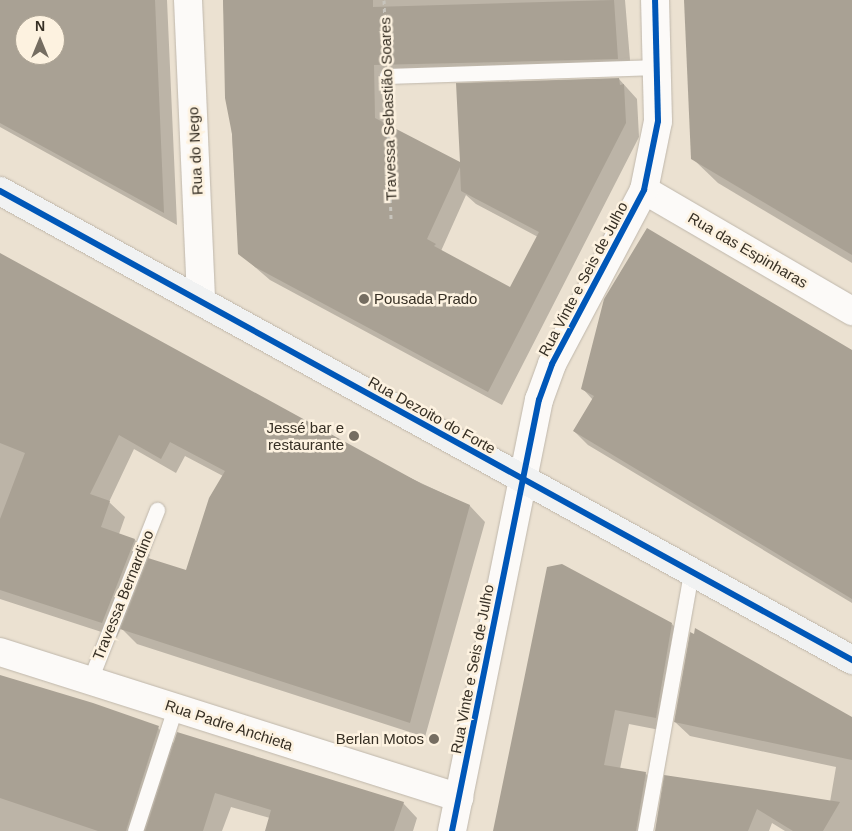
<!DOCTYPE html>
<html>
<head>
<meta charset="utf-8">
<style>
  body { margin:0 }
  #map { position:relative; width:852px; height:831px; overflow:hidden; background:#ebe1d1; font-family:Arial,sans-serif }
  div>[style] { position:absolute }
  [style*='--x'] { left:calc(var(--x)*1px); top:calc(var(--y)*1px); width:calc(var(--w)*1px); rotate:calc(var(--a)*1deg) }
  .shadow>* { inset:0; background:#0003 }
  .building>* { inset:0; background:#a9a194 }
  .path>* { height:3px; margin-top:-1.5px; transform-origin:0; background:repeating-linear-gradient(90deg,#c7c4bc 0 4px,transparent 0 8px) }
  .roads { filter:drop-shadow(0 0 1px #bfb7ab) drop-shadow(0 0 1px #bfb7ab) }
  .lane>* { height:15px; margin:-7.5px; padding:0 7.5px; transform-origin:7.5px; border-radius:7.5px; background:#fcfaf8 }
  .street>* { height:28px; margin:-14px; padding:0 14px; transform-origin:14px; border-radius:14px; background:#fcfaf8 }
  .secondary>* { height:28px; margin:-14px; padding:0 14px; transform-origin:14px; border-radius:14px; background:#f1f2f2 }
  .cycleway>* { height:6px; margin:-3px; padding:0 3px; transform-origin:3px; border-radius:3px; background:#0057b8 }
  .dots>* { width:14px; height:14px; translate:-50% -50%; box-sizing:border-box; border:2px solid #fdf2e0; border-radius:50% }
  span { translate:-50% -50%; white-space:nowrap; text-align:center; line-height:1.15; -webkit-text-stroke:5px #fdf2e0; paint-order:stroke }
  .street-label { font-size:15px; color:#362f24 }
  .poi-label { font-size:15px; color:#362f24 }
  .left { translate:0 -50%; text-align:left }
  .right { translate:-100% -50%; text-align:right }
  .north { position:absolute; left:15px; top:15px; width:50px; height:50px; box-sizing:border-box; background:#fdf2e0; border:1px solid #ada495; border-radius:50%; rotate:0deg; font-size:14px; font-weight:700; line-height:20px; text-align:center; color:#362f24 }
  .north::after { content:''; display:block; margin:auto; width:18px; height:22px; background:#756d61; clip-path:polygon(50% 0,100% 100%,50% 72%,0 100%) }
</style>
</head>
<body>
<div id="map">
  <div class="shadow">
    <div style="clip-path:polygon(evenodd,0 0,167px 0,177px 225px,0 127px,0 0,25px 25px,55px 25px,55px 55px,25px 55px,25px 25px)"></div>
    <div style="clip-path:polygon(evenodd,223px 0,625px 0,631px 72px,387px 78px,388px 126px,461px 164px,619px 79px,637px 99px,639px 137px,502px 405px,270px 280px,240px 254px,223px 0,466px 195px,476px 204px,538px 237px,510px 289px,441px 251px,466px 195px)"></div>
    <div style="clip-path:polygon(685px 0,852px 0,852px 263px,718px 183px,692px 158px)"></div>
    <div style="clip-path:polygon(evenodd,0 254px,389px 468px,470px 506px,485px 522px,425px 737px,137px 644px,121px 628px,117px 637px,0 599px,0 254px,134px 449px,176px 473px,185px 456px,223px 476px,186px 572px,148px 559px,150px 555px,135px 540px,119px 534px,125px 517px,109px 502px,134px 449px)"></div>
    <div style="clip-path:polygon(852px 352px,852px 603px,588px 445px,574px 431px,593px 400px,583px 389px)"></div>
    <div style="clip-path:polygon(672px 624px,687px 639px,670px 732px,629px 724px,620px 769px,645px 773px,660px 788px,653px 831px,494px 831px)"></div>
    <div style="clip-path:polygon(0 680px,158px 728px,175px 744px,403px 803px,417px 818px,413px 831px,266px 831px,270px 818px,231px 807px,222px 831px,0 831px)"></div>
    <div style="clip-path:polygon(852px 719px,852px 831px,785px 831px,772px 823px,769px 831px,656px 831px,666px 776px,830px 802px,836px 767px,690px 736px,675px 722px)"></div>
  </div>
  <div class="building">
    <div style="clip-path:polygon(evenodd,0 0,155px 0,164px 213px,0 123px,0 0,25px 25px,55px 25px,55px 55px,25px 55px,25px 25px)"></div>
    <div style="clip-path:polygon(evenodd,223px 0,373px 0,373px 7px,614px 0,618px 59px,374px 65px,375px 118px,460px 162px,456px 83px,619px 78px,620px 85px,624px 84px,626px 123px,488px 392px,255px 267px,238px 254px,232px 134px,225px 98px,223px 0,460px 167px,461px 191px,539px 232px,510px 287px,434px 246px,436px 244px,427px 239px,460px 167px)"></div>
    <div style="clip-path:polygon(684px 0,852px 0,852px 255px,691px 159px)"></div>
    <div style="clip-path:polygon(647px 228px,852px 350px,852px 599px,573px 431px,594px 396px,581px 389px,604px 299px)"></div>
    <div style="clip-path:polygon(0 253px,422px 484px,470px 505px,410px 723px,120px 629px,148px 558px,186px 570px,209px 498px,225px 471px,170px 442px,161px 459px,119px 435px,90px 494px,110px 501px,101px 527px,135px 539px,102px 623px,0 590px,0 519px,25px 453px,0 443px)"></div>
    <div style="clip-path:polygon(562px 564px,672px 623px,656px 718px,615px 710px,604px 765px,646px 772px,636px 831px,493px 831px,547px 567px)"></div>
    <div style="clip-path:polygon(695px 628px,852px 717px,852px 760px,674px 722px,690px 632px,694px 634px)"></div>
    <div style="clip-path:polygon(0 675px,93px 703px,159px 726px,126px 831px,98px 831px,0 798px)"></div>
    <div style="clip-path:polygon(177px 732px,404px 802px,394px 831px,265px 831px,271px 810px,215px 793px,203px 831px,145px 831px)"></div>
    <div style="clip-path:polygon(664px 775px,764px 790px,840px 802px,823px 831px,793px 831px,757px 809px,748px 831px,655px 831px)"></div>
  </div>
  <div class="path">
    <div style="--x:384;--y:0;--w:49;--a:87.7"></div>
    <div style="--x:387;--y:103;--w:116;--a:88"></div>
  </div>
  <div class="roads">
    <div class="lane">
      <div style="--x:387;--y:76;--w:271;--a:-1.9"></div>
      <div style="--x:90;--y:680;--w:183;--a:-68.5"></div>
      <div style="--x:135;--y:831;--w:129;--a:-72"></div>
      <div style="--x:645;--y:831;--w:263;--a:-79.9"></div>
    </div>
    <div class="street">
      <div style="--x:188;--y:0;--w:302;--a:87.5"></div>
      <div style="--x:644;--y:190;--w:241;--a:30.2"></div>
      <div style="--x:0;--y:652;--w:482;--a:17.6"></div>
      <div style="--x:452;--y:831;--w:440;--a:-78.6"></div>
      <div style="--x:539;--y:400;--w:38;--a:-70"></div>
      <div style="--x:552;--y:364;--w:197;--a:-62.1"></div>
      <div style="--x:644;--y:190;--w:70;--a:-78.5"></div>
      <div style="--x:658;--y:121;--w:121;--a:-91.4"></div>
    </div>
    <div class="secondary">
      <div style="--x:0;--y:191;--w:973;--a:28.83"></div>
    </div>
  </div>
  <div class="cycleway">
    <div style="--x:0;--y:191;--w:973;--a:28.83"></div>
    <div style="--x:452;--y:831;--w:440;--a:-78.6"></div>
    <div style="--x:539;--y:400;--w:38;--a:-70"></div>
    <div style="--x:552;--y:364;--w:197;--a:-62.1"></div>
    <div style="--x:644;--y:190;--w:70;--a:-78.5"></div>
    <div style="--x:658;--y:121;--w:121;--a:-91.4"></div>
  </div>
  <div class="dots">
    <div style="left:364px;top:299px;background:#756d61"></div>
    <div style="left:354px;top:436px;background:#756d61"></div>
    <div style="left:434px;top:739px;background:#756d61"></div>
  </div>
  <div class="street-label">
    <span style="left:388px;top:109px;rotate:-92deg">Travessa Sebastião Soares</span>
    <span style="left:195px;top:151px;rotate:-93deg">Rua do Nego</span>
    <span style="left:748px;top:250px;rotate:30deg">Rua das Espinharas</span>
    <span style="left:583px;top:279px;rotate:-62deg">Rua Vinte e Seis de Julho</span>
    <span style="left:432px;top:415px;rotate:29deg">Rua Dezoito do Forte</span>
    <span style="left:123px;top:595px;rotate:-68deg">Travessa Bernardino</span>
    <span style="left:472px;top:669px;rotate:-79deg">Rua Vinte e Seis de Julho</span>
    <span style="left:229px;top:725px;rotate:18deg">Rua Padre Anchieta</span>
  </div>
  <div class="poi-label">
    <span class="left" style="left:374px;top:299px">Pousada Prado</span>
    <span class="right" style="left:344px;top:436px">Jessé bar e<br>restaurante</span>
    <span class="right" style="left:424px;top:739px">Berlan Motos</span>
  </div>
  <div class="north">N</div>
</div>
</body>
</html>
